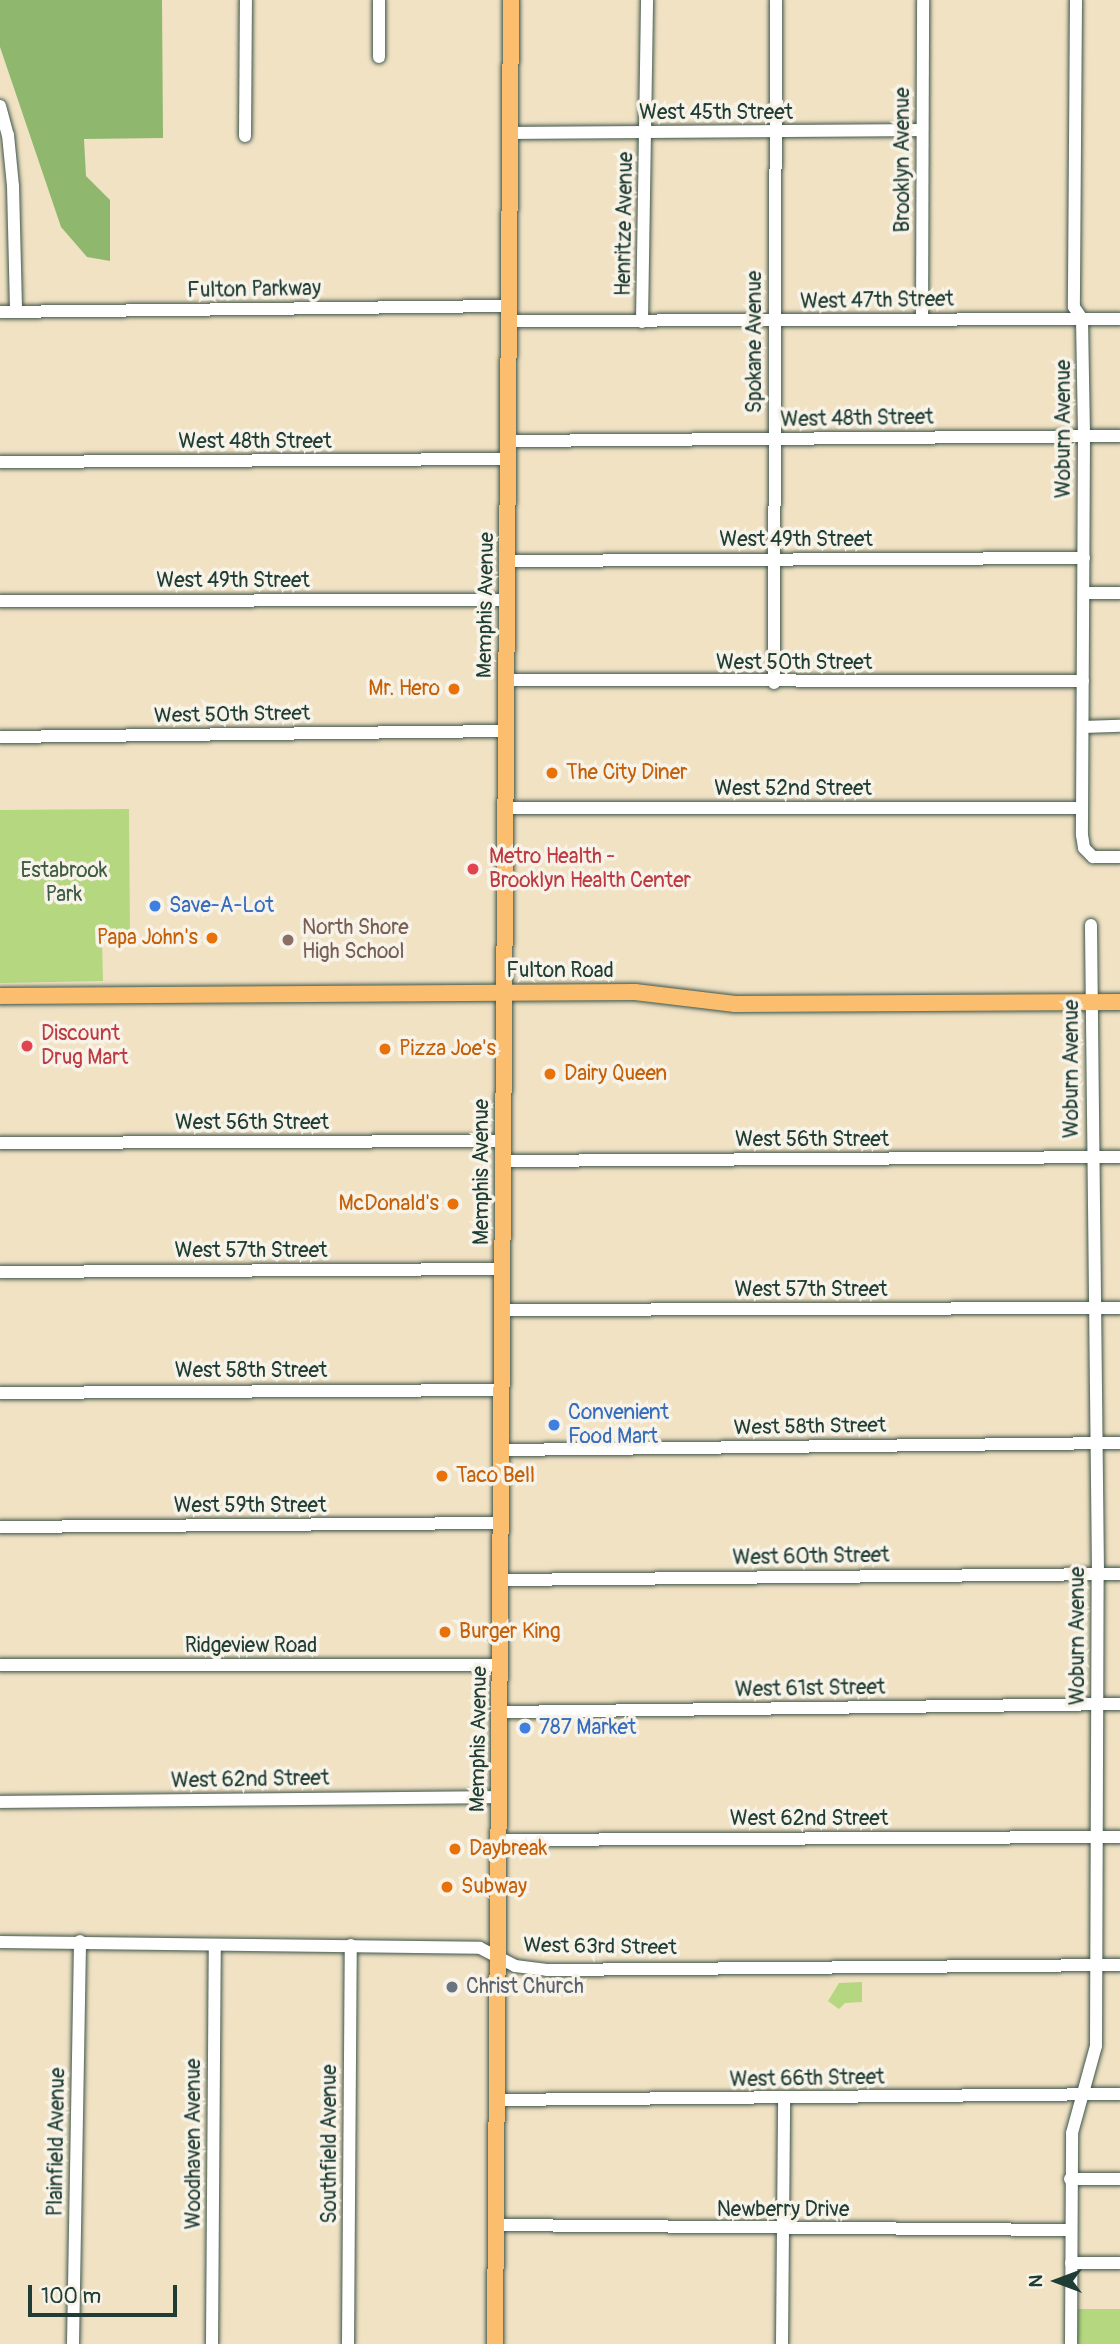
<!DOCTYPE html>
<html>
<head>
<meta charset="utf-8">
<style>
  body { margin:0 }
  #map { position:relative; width:1120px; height:2344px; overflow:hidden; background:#f1e2c4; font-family:Pangolin,sans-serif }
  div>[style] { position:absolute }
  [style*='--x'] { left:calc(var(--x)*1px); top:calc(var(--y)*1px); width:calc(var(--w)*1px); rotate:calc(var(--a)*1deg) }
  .green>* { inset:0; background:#b4d77f }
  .forest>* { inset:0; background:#8fb86e }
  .roads { filter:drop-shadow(0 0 2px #3e564a) drop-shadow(0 0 2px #3e564a) }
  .minor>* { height:12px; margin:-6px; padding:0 6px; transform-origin:6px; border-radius:6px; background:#fff }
  .major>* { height:16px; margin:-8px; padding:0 8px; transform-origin:8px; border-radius:8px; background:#fbbd6e }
  .dots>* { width:19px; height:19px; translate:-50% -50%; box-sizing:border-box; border:4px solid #f7f3e8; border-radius:50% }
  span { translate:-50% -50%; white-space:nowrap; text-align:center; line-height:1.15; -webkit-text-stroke:7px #f7f3e8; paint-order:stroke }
  .street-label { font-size:21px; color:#1f3d34 }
  .food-label { font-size:21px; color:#c56008 }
  .right { translate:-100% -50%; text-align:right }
  .left { translate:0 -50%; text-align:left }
  .health-label { font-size:21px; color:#be3a42 }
  .park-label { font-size:21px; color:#3d5c43 }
  .shop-label { font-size:21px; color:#366cbe }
  .education-label { font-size:21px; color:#785e54 }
  .worship-label { font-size:21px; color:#5b616d }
  .north { position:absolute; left:1022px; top:2246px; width:70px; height:70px; -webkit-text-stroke:5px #f7f3e8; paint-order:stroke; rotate:270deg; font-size:19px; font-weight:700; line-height:28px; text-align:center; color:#1f3d34 }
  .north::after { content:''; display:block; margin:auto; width:24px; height:32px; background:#1f3d34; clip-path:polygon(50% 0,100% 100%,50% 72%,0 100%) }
  .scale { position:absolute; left:28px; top:2285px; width:149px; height:32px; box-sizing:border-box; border:4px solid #1f3d34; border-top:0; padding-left:9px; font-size:21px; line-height:24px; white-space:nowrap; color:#1f3d34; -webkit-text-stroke:5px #f7f3e8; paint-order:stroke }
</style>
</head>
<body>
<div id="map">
  <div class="green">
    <div style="clip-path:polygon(129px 809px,130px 942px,102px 942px,103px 981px,0 983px,0 810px)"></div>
    <div style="clip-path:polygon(862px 1982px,862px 2002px,845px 2003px,839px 2009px,828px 2001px,839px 1983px)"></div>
    <div style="clip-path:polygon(1120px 2309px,1120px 2344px,1078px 2344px,1078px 2309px)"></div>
  </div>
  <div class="forest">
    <div style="clip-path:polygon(0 0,162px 0,163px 138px,84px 139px,86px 176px,110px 200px,110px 261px,87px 257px,61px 227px,0 47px)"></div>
  </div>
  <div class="roads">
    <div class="minor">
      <div style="--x:1076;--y:0;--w:307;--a:90.4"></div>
      <div style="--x:1074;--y:307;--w:14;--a:56"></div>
      <div style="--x:1082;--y:319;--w:117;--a:89"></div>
      <div style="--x:1084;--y:436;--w:399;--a:90.3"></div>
      <div style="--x:1082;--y:835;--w:13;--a:81"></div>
      <div style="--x:1084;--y:848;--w:13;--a:45"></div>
      <div style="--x:1093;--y:857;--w:27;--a:0"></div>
      <div style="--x:379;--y:57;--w:57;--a:-90"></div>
      <div style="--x:0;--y:106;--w:30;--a:75"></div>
      <div style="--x:8;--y:135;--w:51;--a:84.4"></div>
      <div style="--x:13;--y:186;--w:126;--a:88.6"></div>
      <div style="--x:510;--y:133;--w:412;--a:-0.4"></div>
      <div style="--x:245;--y:136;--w:136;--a:-89.6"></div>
      <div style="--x:0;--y:312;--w:508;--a:-0.68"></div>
      <div style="--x:922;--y:319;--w:319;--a:-89.8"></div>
      <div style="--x:508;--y:321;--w:612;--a:-0.19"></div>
      <div style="--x:642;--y:322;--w:322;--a:-89.1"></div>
      <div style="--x:510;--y:441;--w:610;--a:-0.47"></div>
      <div style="--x:0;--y:462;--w:510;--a:-0.34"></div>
      <div style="--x:508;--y:561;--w:576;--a:-0.3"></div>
      <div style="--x:1084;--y:593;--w:36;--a:0"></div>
      <div style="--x:0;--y:601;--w:508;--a:-0.11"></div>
      <div style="--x:506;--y:680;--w:577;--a:0.1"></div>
      <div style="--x:774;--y:683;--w:683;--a:-89.83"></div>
      <div style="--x:1083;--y:727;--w:37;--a:-2"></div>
      <div style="--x:0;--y:737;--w:506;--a:-0.68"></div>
      <div style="--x:505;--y:808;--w:577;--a:0"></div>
      <div style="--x:0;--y:1143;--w:503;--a:-0.23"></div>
      <div style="--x:503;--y:1161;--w:617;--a:-0.37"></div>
      <div style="--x:0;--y:1272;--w:503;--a:-0.34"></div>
      <div style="--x:502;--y:1310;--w:618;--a:-0.19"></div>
      <div style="--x:0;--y:1393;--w:502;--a:-0.34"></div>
      <div style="--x:501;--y:1450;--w:619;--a:-0.65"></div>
      <div style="--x:0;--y:1527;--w:501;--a:-0.46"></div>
      <div style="--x:502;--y:1580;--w:618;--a:-0.56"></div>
      <div style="--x:0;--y:1665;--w:502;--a:0"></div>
      <div style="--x:501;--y:1712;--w:619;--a:-0.74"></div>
      <div style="--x:0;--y:1802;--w:500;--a:-0.57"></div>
      <div style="--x:499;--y:1840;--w:621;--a:-0.28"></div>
      <div style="--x:0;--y:1942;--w:480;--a:0.7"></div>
      <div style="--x:480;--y:1948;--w:39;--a:27"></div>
      <div style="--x:515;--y:1966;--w:32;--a:7"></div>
      <div style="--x:547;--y:1970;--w:573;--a:-0.5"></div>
      <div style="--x:495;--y:2100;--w:625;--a:-0.55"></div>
      <div style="--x:1070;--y:2179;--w:50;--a:0"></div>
      <div style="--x:495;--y:2225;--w:576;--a:0.5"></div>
      <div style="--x:1071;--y:2263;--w:49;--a:0"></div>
      <div style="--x:73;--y:2344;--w:403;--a:-89"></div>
      <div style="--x:212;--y:2344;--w:399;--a:-89.6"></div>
      <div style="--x:348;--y:2344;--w:399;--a:-89.6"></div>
      <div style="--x:782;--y:2344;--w:245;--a:-89.5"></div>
      <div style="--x:1071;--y:2344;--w:211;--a:-89.7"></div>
      <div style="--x:1072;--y:2133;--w:90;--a:-74.6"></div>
      <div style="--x:1096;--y:2046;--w:472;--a:-89.8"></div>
      <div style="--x:1098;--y:1574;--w:649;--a:-90.62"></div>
    </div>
    <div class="major">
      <div style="--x:0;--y:996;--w:635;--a:-0.36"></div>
      <div style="--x:635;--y:992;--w:101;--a:6.8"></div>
      <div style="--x:735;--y:1004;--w:385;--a:-0.3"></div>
      <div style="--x:495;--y:2344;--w:2344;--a:-89.61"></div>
    </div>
  </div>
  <div class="dots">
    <div style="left:454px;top:689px;background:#e8710a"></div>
    <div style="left:552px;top:773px;background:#e8710a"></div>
    <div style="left:473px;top:869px;background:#e0444e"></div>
    <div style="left:155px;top:906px;background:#3f7fe0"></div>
    <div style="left:212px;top:938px;background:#e8710a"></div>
    <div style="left:288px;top:940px;background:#8d6e63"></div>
    <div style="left:27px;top:1046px;background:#e0444e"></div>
    <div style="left:385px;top:1049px;background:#e8710a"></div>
    <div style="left:550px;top:1074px;background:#e8710a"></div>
    <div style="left:453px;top:1204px;background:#e8710a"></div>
    <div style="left:554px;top:1425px;background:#3f7fe0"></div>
    <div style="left:442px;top:1476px;background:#e8710a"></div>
    <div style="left:445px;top:1632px;background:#e8710a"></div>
    <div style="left:525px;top:1728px;background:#3f7fe0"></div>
    <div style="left:455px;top:1849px;background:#e8710a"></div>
    <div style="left:447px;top:1887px;background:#e8710a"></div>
    <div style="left:452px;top:1987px;background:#6b7280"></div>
  </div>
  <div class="street-label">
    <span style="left:716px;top:113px">West 45th Street</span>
    <span style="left:903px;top:160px;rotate:-90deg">Brooklyn Avenue</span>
    <span style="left:625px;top:224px;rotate:-89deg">Henritze Avenue</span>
    <span style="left:254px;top:290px;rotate:-1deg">Fulton Parkway</span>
    <span style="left:877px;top:301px;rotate:-1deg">West 47th Street</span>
    <span style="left:755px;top:342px;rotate:-90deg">Spokane Avenue</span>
    <span style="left:857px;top:419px;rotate:-1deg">West 48th Street</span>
    <span style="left:1064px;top:429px;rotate:-90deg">Woburn Avenue</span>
    <span style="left:255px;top:442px">West 48th Street</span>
    <span style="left:796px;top:540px">West 49th Street</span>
    <span style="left:233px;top:581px">West 49th Street</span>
    <span style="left:486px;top:605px;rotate:-89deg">Memphis Avenue</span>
    <span style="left:794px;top:663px">West 50th Street</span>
    <span style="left:232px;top:715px;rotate:-1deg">West 50th Street</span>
    <span style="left:793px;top:789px">West 52nd Street</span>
    <span style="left:560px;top:971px">Fulton Road</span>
    <span style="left:1072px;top:1069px;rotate:-90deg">Woburn Avenue</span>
    <span style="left:252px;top:1123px">West 56th Street</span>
    <span style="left:812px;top:1140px">West 56th Street</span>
    <span style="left:482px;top:1172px;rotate:-90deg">Memphis Avenue</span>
    <span style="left:251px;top:1251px">West 57th Street</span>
    <span style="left:811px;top:1290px">West 57th Street</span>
    <span style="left:251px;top:1371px">West 58th Street</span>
    <span style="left:810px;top:1427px;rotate:-1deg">West 58th Street</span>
    <span style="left:250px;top:1506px">West 59th Street</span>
    <span style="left:811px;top:1557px;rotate:-1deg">West 60th Street</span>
    <span style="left:1078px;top:1636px;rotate:-90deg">Woburn Avenue</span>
    <span style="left:251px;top:1646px">Ridgeview Road</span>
    <span style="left:810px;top:1689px;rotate:-1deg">West 61st Street</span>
    <span style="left:479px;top:1739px;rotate:-89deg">Memphis Avenue</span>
    <span style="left:250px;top:1780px;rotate:-1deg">West 62nd Street</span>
    <span style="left:809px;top:1819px">West 62nd Street</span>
    <span style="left:600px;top:1947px;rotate:1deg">West 63rd Street</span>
    <span style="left:807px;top:2079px;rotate:-1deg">West 66th Street</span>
    <span style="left:57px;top:2142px;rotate:-89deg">Plainfield Avenue</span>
    <span style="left:194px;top:2144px;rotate:-90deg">Woodhaven Avenue</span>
    <span style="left:330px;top:2144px;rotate:-90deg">Southfield Avenue</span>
    <span style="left:783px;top:2210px">Newberry Drive</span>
  </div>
  <div class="food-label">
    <span class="right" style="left:440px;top:689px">Mr. Hero</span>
    <span class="left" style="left:566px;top:773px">The City Diner</span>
    <span class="right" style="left:198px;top:938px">Papa John's</span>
    <span class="left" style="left:399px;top:1049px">Pizza Joe's</span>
    <span class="left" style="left:564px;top:1074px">Dairy Queen</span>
    <span class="right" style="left:439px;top:1204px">McDonald's</span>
    <span class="left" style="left:456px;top:1476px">Taco Bell</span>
    <span class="left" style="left:459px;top:1632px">Burger King</span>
    <span class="left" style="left:469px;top:1849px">Daybreak</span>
    <span class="left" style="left:461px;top:1887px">Subway</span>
  </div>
  <div class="health-label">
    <span class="left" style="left:489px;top:869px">Metro Health -<br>Brooklyn Health Center</span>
    <span class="left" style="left:41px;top:1046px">Discount<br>Drug Mart</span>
  </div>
  <div class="park-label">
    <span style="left:64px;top:883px">Estabrook<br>Park</span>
  </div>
  <div class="shop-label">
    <span class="left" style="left:169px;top:906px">Save-A-Lot</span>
    <span class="left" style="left:568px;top:1425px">Convenient<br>Food Mart</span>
    <span class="left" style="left:539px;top:1728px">787 Market</span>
  </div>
  <div class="education-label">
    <span class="left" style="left:302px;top:940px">North Shore<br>High School</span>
  </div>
  <div class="worship-label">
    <span class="left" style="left:466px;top:1987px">Christ Church</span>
  </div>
  <div class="north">N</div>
  <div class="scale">100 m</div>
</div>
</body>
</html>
